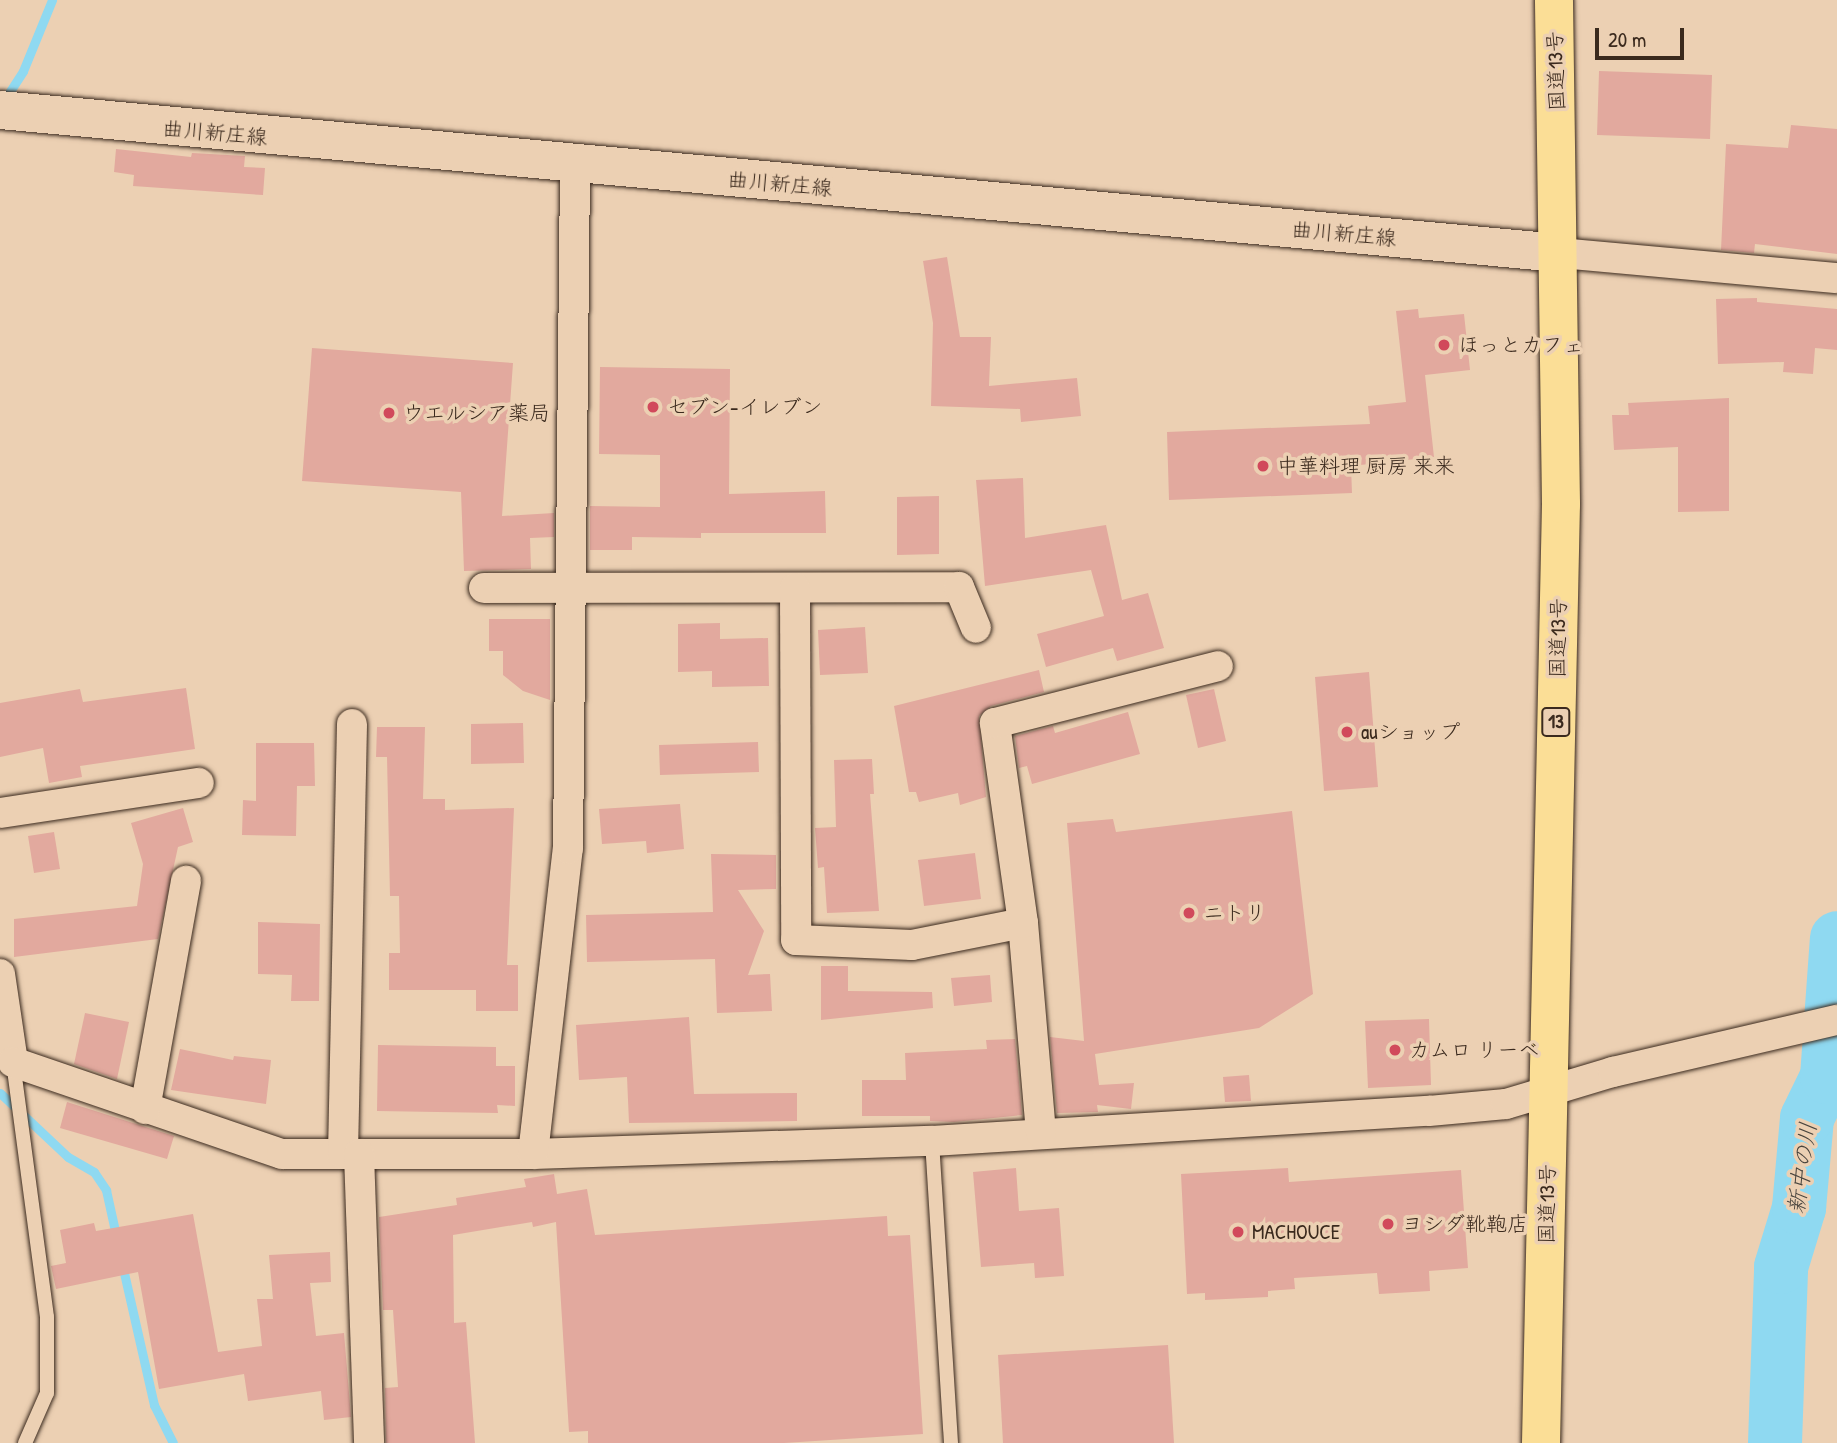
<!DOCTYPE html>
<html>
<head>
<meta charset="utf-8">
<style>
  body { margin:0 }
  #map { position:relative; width:1837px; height:1443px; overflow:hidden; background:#ecd0b3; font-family:"Patrick Hand","Klee One",sans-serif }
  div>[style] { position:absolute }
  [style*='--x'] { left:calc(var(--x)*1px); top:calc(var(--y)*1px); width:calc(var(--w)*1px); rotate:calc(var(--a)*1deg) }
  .stream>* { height:9px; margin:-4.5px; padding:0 4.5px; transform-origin:4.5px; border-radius:4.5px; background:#8fd9f1 }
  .river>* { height:54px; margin:-27px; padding:0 27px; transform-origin:27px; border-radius:27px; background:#8fd9f1 }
  .building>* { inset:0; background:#e2a99e }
  .roads { filter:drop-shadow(0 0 2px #3b2a1e) drop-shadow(0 0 2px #3b2a1e) }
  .lane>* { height:14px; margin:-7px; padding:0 7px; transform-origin:7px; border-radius:7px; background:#ecd0b3 }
  .street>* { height:30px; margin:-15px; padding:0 15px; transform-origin:15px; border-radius:15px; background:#ecd0b3 }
  .secondary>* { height:38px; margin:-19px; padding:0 19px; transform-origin:19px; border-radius:19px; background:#ecd0b3 }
  .highway>* { height:38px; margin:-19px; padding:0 19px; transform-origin:19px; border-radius:19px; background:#fbde96 }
  .dots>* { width:19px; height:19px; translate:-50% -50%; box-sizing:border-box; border:4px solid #ecd0b3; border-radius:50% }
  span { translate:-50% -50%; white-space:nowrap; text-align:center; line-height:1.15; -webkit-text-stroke:7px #ecd0b3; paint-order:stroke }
  .shield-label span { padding:2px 5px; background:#ecd0b3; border:2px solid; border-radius:5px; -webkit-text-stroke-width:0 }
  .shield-label { font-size:19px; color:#3b2a1e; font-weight:700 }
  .street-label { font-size:21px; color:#3b2a1e }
  .poi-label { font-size:21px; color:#3b2a1e }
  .left { translate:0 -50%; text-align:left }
  .water-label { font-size:23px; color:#48443e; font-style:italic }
  .scale { position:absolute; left:1595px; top:28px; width:89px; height:32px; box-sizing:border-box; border:4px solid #3b2a1e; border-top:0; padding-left:9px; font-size:21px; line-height:24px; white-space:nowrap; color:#3b2a1e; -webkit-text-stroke:5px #ecd0b3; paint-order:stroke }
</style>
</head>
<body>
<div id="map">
  <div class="stream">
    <div style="--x:5;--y:99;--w:33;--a:-57"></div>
    <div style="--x:23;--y:71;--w:77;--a:-67.8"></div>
    <div style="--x:0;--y:1093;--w:93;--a:43.3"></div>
    <div style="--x:68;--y:1157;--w:30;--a:30"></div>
    <div style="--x:94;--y:1172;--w:22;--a:56"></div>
    <div style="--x:106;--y:1190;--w:51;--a:77.6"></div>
    <div style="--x:122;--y:1264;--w:145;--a:77.2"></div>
    <div style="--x:154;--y:1405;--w:42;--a:63.4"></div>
  </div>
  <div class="river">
    <div style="--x:1775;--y:1443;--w:176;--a:-88"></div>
    <div style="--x:1781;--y:1267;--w:62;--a:-73"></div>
    <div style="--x:1799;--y:1208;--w:90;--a:-84.9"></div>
    <div style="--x:1807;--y:1118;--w:46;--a:-64"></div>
    <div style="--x:1827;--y:1077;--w:139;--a:-85.9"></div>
  </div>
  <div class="building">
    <div style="clip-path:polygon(1599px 71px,1712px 75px,1710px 139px,1597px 135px)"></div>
    <div style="clip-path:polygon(1791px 125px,1837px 129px,1837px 254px,1755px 244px,1754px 253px,1721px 250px,1726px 144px,1788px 148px)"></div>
    <div style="clip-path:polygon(116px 149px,191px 157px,192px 153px,245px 156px,244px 167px,265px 168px,263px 195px,133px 186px,134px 175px,114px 172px)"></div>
    <div style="clip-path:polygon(947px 257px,960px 337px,991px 337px,989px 386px,1077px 378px,1081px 416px,1021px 422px,1020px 409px,931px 406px,933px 323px,923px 261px)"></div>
    <div style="clip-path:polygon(1757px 298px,1757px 302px,1837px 309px,1837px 350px,1815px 348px,1813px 374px,1783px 372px,1784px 362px,1718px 364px,1716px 299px)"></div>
    <div style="clip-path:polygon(1418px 309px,1419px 318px,1464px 314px,1470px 370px,1425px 375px,1434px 457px,1351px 466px,1352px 493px,1169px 500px,1167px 432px,1370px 424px,1368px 406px,1406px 402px,1396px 311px)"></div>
    <div style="clip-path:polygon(312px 348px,513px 363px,502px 516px,554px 513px,554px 537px,530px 538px,531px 569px,464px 571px,461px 492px,302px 481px)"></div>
    <div style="clip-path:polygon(600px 367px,730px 369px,729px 494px,825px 491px,826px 533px,701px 533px,701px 538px,632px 537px,632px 550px,590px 550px,590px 506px,660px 507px,660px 455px,599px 454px)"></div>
    <div style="clip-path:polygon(1729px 398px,1729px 511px,1678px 512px,1678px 447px,1614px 450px,1612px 415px,1629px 415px,1628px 403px)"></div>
    <div style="clip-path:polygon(1023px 478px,1025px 538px,1106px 525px,1122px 600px,1148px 593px,1164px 648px,1117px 661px,1113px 648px,1046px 667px,1037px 634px,1104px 616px,1091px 570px,985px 586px,976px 480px)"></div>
    <div style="clip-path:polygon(939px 496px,939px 554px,897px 555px,897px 497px)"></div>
    <div style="clip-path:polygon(489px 619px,550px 619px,550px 700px,523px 691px,503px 675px,503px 651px,489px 651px)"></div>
    <div style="clip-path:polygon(720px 623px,720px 639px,768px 638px,769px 686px,712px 687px,712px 671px,678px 672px,678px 624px)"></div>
    <div style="clip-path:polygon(865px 627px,868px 673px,820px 675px,818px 630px)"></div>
    <div style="clip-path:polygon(1039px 670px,1044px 692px,991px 706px,979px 716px,986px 797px,960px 805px,958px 793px,919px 802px,916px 792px,909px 792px,894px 706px)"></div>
    <div style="clip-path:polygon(1369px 672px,1378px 787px,1324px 791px,1315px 677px)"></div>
    <div style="clip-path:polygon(186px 688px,195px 749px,80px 766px,82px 777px,49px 783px,43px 748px,0 757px,0 703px,80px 689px,83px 702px)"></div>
    <div style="clip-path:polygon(1214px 689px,1226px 741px,1198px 748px,1186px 695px)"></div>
    <div style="clip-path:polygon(1128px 712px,1140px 754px,1032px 784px,1027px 766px,1019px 768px,1015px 736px,1053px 726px,1055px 733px)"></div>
    <div style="clip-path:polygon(523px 723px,524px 763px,471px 764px,471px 724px)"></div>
    <div style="clip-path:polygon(377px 727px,425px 727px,423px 799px,445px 799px,445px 810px,514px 808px,507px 965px,518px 965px,518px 1011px,476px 1011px,476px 990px,389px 990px,389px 953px,400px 953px,399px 896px,390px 896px,387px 757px,376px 757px)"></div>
    <div style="clip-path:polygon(758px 742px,759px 772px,660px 775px,659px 745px)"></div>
    <div style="clip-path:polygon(256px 743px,314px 743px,315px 786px,297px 786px,296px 836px,242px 835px,243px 800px,256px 801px)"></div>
    <div style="clip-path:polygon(872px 759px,874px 794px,870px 794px,879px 911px,827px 913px,824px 867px,818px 868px,815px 828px,836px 827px,834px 760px)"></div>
    <div style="clip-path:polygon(680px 804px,684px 849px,647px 853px,646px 841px,602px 844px,599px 809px)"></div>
    <div style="clip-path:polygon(183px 808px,193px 842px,178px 847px,158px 939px,14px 957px,14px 919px,137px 906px,143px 864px,131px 823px)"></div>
    <div style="clip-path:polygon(1292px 811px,1313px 994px,1259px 1028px,1095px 1054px,1099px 1085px,1134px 1083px,1131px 1109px,1097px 1105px,1098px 1112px,1057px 1113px,1050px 1037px,1084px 1041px,1067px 823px,1113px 819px,1116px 832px)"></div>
    <div style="clip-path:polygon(54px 832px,60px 869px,34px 873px,28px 836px)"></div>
    <div style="clip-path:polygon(975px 853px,981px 899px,924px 906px,918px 860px)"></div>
    <div style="clip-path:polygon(711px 854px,776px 855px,776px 889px,738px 890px,764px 931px,748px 975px,770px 974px,772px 1011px,717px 1013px,715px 959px,587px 962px,586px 915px,713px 912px)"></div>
    <div style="clip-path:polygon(258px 922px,320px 924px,319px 1001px,291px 1001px,292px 975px,258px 974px)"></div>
    <div style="clip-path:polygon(821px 966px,848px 966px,848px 991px,932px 992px,933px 1008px,821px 1020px)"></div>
    <div style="clip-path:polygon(990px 975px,992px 1002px,954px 1006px,951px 978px)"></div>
    <div style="clip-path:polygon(85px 1013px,129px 1022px,117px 1079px,74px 1064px)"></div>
    <div style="clip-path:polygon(689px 1017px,694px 1094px,797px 1093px,797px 1121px,629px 1123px,627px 1077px,579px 1080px,576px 1025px)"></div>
    <div style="clip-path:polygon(1429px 1019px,1431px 1085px,1368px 1088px,1365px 1021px)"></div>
    <div style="clip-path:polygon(1015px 1039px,1022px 1115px,954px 1122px,930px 1121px,930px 1116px,862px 1116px,862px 1080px,906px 1080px,905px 1053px,987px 1049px,986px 1040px)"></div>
    <div style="clip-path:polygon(378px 1045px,496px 1047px,496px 1066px,515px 1066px,515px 1106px,497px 1105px,498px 1113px,377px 1111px)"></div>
    <div style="clip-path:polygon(180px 1049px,233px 1060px,234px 1056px,271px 1060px,266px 1104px,171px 1090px)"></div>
    <div style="clip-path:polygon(1249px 1075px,1251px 1101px,1225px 1102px,1223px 1077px)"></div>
    <div style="clip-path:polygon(67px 1102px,174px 1136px,167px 1159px,60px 1128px)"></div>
    <div style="clip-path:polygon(1016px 1168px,1019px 1211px,1059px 1208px,1064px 1276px,1035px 1278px,1034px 1263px,981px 1267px,973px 1172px)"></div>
    <div style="clip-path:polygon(1288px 1168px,1289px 1182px,1461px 1170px,1468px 1268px,1429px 1271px,1430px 1291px,1379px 1294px,1377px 1273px,1294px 1278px,1295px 1289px,1268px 1291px,1268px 1297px,1205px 1300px,1205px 1293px,1187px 1294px,1181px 1174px)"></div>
    <div style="clip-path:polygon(554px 1174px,557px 1194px,587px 1189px,595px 1235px,887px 1216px,888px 1236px,910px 1235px,923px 1434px,784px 1443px,588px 1443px,588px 1431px,569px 1432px,556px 1222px,533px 1227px,532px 1222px,453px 1235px,454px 1323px,466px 1322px,475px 1443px,386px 1443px,385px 1388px,398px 1387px,393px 1310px,383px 1310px,379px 1217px,457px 1205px,456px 1198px,526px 1187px,524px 1179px)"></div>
    <div style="clip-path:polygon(193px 1214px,218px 1352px,262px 1346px,257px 1299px,273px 1299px,269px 1255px,330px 1252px,331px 1282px,310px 1283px,316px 1336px,344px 1333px,351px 1417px,324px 1420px,321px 1391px,248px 1401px,244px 1374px,159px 1389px,138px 1272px,56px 1289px,51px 1266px,66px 1263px,60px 1230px,94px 1223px,96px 1231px)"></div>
    <div style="clip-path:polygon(1168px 1345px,1174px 1443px,1003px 1443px,998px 1355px)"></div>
  </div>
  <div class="roads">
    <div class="lane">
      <div style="--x:13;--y:1062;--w:257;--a:82.4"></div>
      <div style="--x:47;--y:1317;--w:76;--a:90"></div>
      <div style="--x:47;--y:1393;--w:55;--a:113.7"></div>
      <div style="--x:932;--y:1141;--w:303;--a:86.4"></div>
    </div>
    <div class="street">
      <div style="--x:1560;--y:253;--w:278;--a:5.2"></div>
      <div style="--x:484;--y:588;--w:475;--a:-0.1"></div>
      <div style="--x:959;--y:587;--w:44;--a:67.5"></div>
      <div style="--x:795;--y:588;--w:352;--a:89.8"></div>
      <div style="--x:796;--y:940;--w:116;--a:2.5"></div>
      <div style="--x:912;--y:945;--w:113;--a:-11.2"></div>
      <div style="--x:0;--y:813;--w:201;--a:-8.6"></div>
      <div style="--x:0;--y:974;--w:89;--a:81.6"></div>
      <div style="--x:13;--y:1062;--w:284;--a:18.9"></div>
      <div style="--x:282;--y:1154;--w:251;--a:0"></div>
      <div style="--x:533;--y:1154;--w:399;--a:-1.9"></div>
      <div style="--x:932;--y:1141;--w:498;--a:-3.5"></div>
      <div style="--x:1429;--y:1111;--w:77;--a:-5.2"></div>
      <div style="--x:1506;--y:1104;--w:112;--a:-16.7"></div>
      <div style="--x:1613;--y:1072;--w:230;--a:-13.1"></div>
      <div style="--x:145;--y:1109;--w:232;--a:-79.8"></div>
      <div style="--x:1041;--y:1133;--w:211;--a:-94.9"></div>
      <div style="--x:1023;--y:923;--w:202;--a:-98"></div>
      <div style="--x:995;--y:723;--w:230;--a:-14.3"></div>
      <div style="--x:343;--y:1154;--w:430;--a:-88.8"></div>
      <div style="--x:359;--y:1154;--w:289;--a:88"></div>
      <div style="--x:533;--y:1154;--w:307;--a:-83.5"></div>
      <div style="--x:568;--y:849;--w:683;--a:-89.41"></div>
    </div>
    <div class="secondary">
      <div style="--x:0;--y:110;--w:1567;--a:5.24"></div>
    </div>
    <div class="highway">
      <div style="--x:1541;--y:1443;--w:939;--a:-88.78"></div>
      <div style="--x:1561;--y:504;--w:504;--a:-90.8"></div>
    </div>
  </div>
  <div class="dots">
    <div style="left:1444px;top:345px;background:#d1495b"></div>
    <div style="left:653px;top:407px;background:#d1495b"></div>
    <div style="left:389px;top:413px;background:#d1495b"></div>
    <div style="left:1263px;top:466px;background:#d1495b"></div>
    <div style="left:1347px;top:732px;background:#d1495b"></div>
    <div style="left:1189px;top:913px;background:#d1495b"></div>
    <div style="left:1395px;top:1050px;background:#d1495b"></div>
    <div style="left:1388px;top:1224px;background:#d1495b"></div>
    <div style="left:1238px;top:1232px;background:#d1495b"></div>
  </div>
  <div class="shield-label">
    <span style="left:1556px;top:722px">13</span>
  </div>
  <div class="street-label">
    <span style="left:1556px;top:71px;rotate:-92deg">国道13号</span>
    <span style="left:215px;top:133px;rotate:5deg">曲川新庄線</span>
    <span style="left:780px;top:184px;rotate:5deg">曲川新庄線</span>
    <span style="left:1344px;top:234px;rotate:5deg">曲川新庄線</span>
    <span style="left:1558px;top:638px;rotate:-89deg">国道13号</span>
    <span style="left:1547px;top:1204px;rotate:-89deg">国道13号</span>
  </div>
  <div class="poi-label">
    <span class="left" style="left:1458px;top:345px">ほっとカフェ</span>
    <span class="left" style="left:667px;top:407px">セブン-イレブン</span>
    <span class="left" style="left:403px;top:413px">ウエルシア薬局</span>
    <span class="left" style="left:1277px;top:466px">中華料理 厨房 来来</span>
    <span class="left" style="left:1361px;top:732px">auショップ</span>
    <span class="left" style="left:1203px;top:913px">ニトリ</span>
    <span class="left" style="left:1409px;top:1050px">カムロ リーベ</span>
    <span class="left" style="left:1402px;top:1224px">ヨシダ靴鞄店</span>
    <span class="left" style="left:1252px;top:1232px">MACHOUCE</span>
  </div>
  <div class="water-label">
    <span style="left:1802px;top:1168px;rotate:-82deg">新中の川</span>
  </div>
  <div class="scale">20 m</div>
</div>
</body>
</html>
